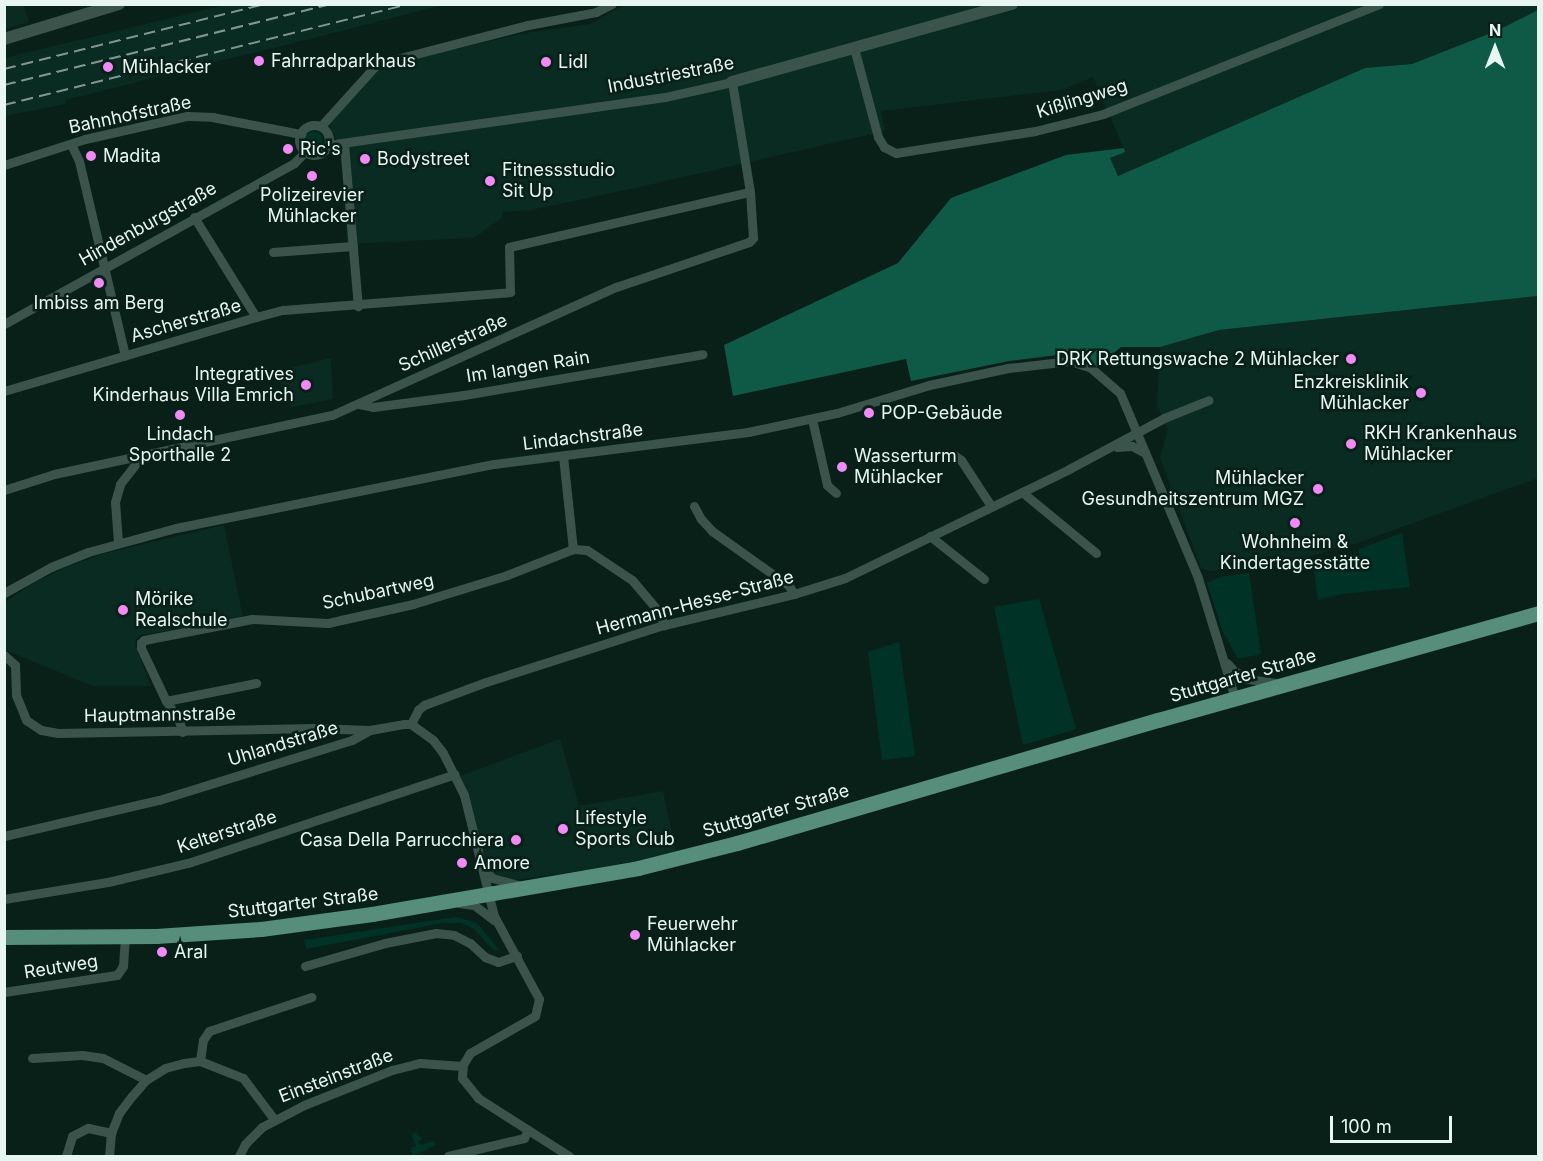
<!DOCTYPE html>
<html>
<head>
<meta charset="utf-8">
<style>
  body { margin:0 }
  #map { position:relative; width:1543px; height:1161px; overflow:hidden; background:#092019; font-family:Inter,sans-serif }
  div>[style] { position:absolute }
  [style*='--x'] { left:calc(var(--x)*1px); top:calc(var(--y)*1px); width:calc(var(--w)*1px); rotate:calc(var(--a)*1deg) }
  .built>* { inset:0; background:#092b22 }
  .green>* { inset:0; background:#003226 }
  .round { border-radius:50% }
  .forest>* { inset:0; background:#0f5947 }
  .minor>* { height:9px; margin:-4.5px; padding:0 4.5px; transform-origin:4.5px; border-radius:4.5px; background:#3b544b }
  .minor>.ring { margin:-4.5px; padding:0; box-sizing:content-box; background:none; border:9px solid #3b544b; border-radius:50% }
  .tertiary>* { height:12px; margin:-6px; padding:0 6px; transform-origin:6px; border-radius:6px; background:#3b544b }
  .primary>* { height:15px; margin:-7.5px; padding:0 7.5px; transform-origin:7.5px; border-radius:7.5px; background:#568d7b }
  .rail>* { height:2px; margin-top:-1px; transform-origin:0; background:repeating-linear-gradient(90deg,#83958f 0 12px,transparent 0 18px) }
  .dots>* { width:16px; height:16px; translate:-50% -50%; box-sizing:border-box; border:3px solid #092019; border-radius:50% }
  span { translate:-50% -50%; white-space:nowrap; text-align:center; line-height:1.15; -webkit-text-stroke:5px #092019; paint-order:stroke }
  .poi-label { font-size:18px; color:#e8f6f1 }
  .left { translate:0 -50%; text-align:left }
  .right { translate:-100% -50%; text-align:right }
  .street-label { font-size:18px; color:#e8f6f1 }
  .frame { position:absolute; inset:0; border:6px solid #e8f6f1; pointer-events:none }
  .north { position:absolute; left:1465px; top:18px; width:60px; height:60px; -webkit-text-stroke:4px #092019; paint-order:stroke; rotate:0deg; font-size:16px; font-weight:700; line-height:24px; text-align:center; color:#e8f6f1 }
  .north::after { content:''; display:block; margin:auto; width:21px; height:27px; background:#e8f6f1; clip-path:polygon(50% 0,100% 100%,50% 72%,0 100%) }
  .scale { position:absolute; left:1330px; top:1116px; width:122px; height:27px; box-sizing:border-box; border:3px solid #e8f6f1; border-top:0; padding-left:8px; font-size:18px; line-height:21px; white-space:nowrap; color:#e8f6f1; -webkit-text-stroke:4px #092019; paint-order:stroke }
</style>
</head>
<body>
<div id="map">
  <div class="built">
    <div style="clip-path:polygon(5px 4px,23px 5px,29px 22px,5px 29px)"></div>
    <div style="clip-path:polygon(225px 5px,444px 5px,65px 100px,66px 104px,5px 116px,5px 58px)"></div>
    <div style="clip-path:polygon(624px 5px,1538px 5px,1538px 10px,1496px 31px,1412px 64px,1365px 68px,1118px 176px,1110px 158px,1125px 151px,1093px 77px,1062px 90px,881px 111px,885px 131px,644px 186px,531px 210px,503px 212px,502px 218px,474px 238px,347px 244px,343px 154px,328px 123px,379px 67px,525px 33px,590px 24px)"></div>
    <div style="clip-path:polygon(1538px 296px,1538px 478px,1360px 542px,1294px 561px,1210px 571px,1201px 568px,1160px 458px,1168px 429px,1157px 406px,1160px 347px,1219px 330px)"></div>
    <div style="clip-path:polygon(331px 358px,333px 399px,292px 407px,285px 401px,277px 371px)"></div>
    <div style="clip-path:polygon(224px 525px,243px 618px,141px 635px,136px 639px,135px 645px,151px 686px,93px 686px,5px 650px,5px 602px,32px 584px,64px 568px,102px 554px)"></div>
    <div style="clip-path:polygon(560px 739px,579px 806px,663px 791px,676px 852px,600px 868px,486px 884px,458px 777px)"></div>
  </div>
  <div class="green">
    <div class="round" style="left:305px;top:131px;width:18px;height:18px"></div>
    <div style="clip-path:polygon(1402px 533px,1410px 587px,1342px 594px,1318px 600px,1313px 563px,1334px 557px,1342px 562px,1359px 560px,1359px 549px)"></div>
    <div style="clip-path:polygon(1249px 573px,1261px 654px,1238px 659px,1223px 632px,1207px 583px,1220px 577px)"></div>
    <div style="clip-path:polygon(1039px 599px,1076px 729px,1023px 745px,994px 607px)"></div>
    <div style="clip-path:polygon(899px 642px,915px 756px,882px 760px,868px 652px)"></div>
    <div style="clip-path:polygon(456px 917px,477px 923px,499px 950px,494px 951px,474px 929px,461px 923px,443px 923px,306px 949px,304px 940px)"></div>
    <div style="clip-path:polygon(416px 1132px,422px 1139px,418px 1142px,420px 1145px,434px 1141px,436px 1145px,413px 1156px,410px 1148px,416px 1146px,411px 1136px)"></div>
  </div>
  <div class="forest">
    <div style="clip-path:polygon(1538px 10px,1538px 296px,1219px 330px,1160px 347px,1121px 347px,1097px 367px,1072px 355px,1057px 355px,1009px 361px,911px 381px,906px 359px,733px 396px,724px 345px,898px 263px,951px 198px,1066px 155px,1124px 148px,1125px 152px,1110px 158px,1118px 176px,1365px 68px,1412px 64px,1496px 31px)"></div>
  </div>
  <div class="minor">
    <div style="--x:854;--y:48;--w:92;--a:74.9"></div>
    <div style="--x:878;--y:137;--w:12;--a:59"></div>
    <div style="--x:884;--y:147;--w:13;--a:27"></div>
    <div style="--x:896;--y:153;--w:141;--a:-9"></div>
    <div style="--x:1035;--y:131;--w:70;--a:-14"></div>
    <div style="--x:1103;--y:114;--w:297;--a:-21.7"></div>
    <div class="ring" style="left:299px;top:125px;width:21px;height:21px"></div>
    <div style="--x:321;--y:126;--w:84;--a:-47.9"></div>
    <div style="--x:377;--y:64;--w:156;--a:-14.5"></div>
    <div style="--x:528;--y:25;--w:69;--a:-10.8"></div>
    <div style="--x:596;--y:12;--w:18;--a:-27"></div>
    <div style="--x:71;--y:144;--w:19;--a:65"></div>
    <div style="--x:79;--y:161;--w:200;--a:76.7"></div>
    <div style="--x:344;--y:144;--w:163;--a:85.1"></div>
    <div style="--x:4;--y:165;--w:85;--a:-17.8"></div>
    <div style="--x:85;--y:139;--w:105;--a:-12.7"></div>
    <div style="--x:187;--y:116;--w:25;--a:2"></div>
    <div style="--x:212;--y:117;--w:91;--a:10.8"></div>
    <div style="--x:194;--y:217;--w:118;--a:58.2"></div>
    <div style="--x:256;--y:317;--w:28;--a:-15"></div>
    <div style="--x:283;--y:310;--w:228;--a:-4.5"></div>
    <div style="--x:510;--y:292;--w:45;--a:-91.3"></div>
    <div style="--x:509;--y:247;--w:247;--a:-12.9"></div>
    <div style="--x:273;--y:252;--w:80;--a:-4.3"></div>
    <div style="--x:4;--y:324;--w:332;--a:-29"></div>
    <div style="--x:294;--y:163;--w:16;--a:-45"></div>
    <div style="--x:4;--y:391;--w:263;--a:-16.4"></div>
    <div style="--x:359;--y:404;--w:14;--a:12"></div>
    <div style="--x:373;--y:407;--w:92;--a:-7.5"></div>
    <div style="--x:464;--y:395;--w:242;--a:-9.7"></div>
    <div style="--x:812;--y:419;--w:68;--a:77.2"></div>
    <div style="--x:827;--y:485;--w:12;--a:42"></div>
    <div style="--x:1117;--y:447;--w:15;--a:-4"></div>
    <div style="--x:1132;--y:446;--w:15;--a:28"></div>
    <div style="--x:954;--y:455;--w:9;--a:36"></div>
    <div style="--x:961;--y:460;--w:55;--a:56.9"></div>
    <div style="--x:563;--y:456;--w:94;--a:83.9"></div>
    <div style="--x:573;--y:549;--w:14;--a:4"></div>
    <div style="--x:587;--y:550;--w:54;--a:33.7"></div>
    <div style="--x:632;--y:580;--w:43;--a:49.7"></div>
    <div style="--x:660;--y:613;--w:13;--a:72"></div>
    <div style="--x:4;--y:490;--w:52;--a:-17.7"></div>
    <div style="--x:54;--y:474;--w:284;--a:-12"></div>
    <div style="--x:332;--y:415;--w:312;--a:-24.3"></div>
    <div style="--x:616;--y:287;--w:140;--a:-18.7"></div>
    <div style="--x:749;--y:242;--w:6;--a:-45"></div>
    <div style="--x:753;--y:238;--w:46;--a:-93.7"></div>
    <div style="--x:750;--y:192;--w:111;--a:-99.3"></div>
    <div style="--x:732;--y:82;--w:69;--a:167.4"></div>
    <div style="--x:665;--y:97;--w:339;--a:171.9"></div>
    <div style="--x:1022;--y:492;--w:96;--a:39.5"></div>
    <div style="--x:694;--y:506;--w:15;--a:62"></div>
    <div style="--x:701;--y:519;--w:16;--a:47"></div>
    <div style="--x:712;--y:531;--w:95;--a:35.5"></div>
    <div style="--x:789;--y:586;--w:9;--a:58"></div>
    <div style="--x:930;--y:536;--w:69;--a:38.5"></div>
    <div style="--x:118;--y:542;--w:40;--a:-94.3"></div>
    <div style="--x:115;--y:502;--w:19;--a:-74"></div>
    <div style="--x:120;--y:484;--w:37;--a:-52"></div>
    <div style="--x:4;--y:593;--w:54;--a:-29"></div>
    <div style="--x:51;--y:567;--w:40;--a:-22"></div>
    <div style="--x:88;--y:552;--w:91;--a:-15.3"></div>
    <div style="--x:176;--y:528;--w:324;--a:-11.4"></div>
    <div style="--x:494;--y:464;--w:256;--a:-7.2"></div>
    <div style="--x:748;--y:432;--w:91;--a:-12.1"></div>
    <div style="--x:837;--y:413;--w:96;--a:-16.9"></div>
    <div style="--x:929;--y:385;--w:81;--a:-12.1"></div>
    <div style="--x:1008;--y:368;--w:62;--a:-6.4"></div>
    <div style="--x:1070;--y:361;--w:22;--a:18"></div>
    <div style="--x:1091;--y:368;--w:38;--a:41"></div>
    <div style="--x:1120;--y:393;--w:201;--a:67.1"></div>
    <div style="--x:1198;--y:578;--w:126;--a:72.9"></div>
    <div style="--x:4;--y:655;--w:15;--a:42"></div>
    <div style="--x:15;--y:665;--w:30;--a:88"></div>
    <div style="--x:16;--y:695;--w:27;--a:68"></div>
    <div style="--x:26;--y:720;--w:18;--a:34"></div>
    <div style="--x:41;--y:730;--w:17;--a:10"></div>
    <div style="--x:58;--y:733;--w:255;--a:-1.1"></div>
    <div style="--x:313;--y:728;--w:57;--a:2"></div>
    <div style="--x:370;--y:730;--w:35;--a:-10"></div>
    <div style="--x:404;--y:724;--w:7;--a:0"></div>
    <div style="--x:411;--y:724;--w:27;--a:36"></div>
    <div style="--x:433;--y:740;--w:16;--a:52"></div>
    <div style="--x:443;--y:753;--w:47;--a:63.4"></div>
    <div style="--x:464;--y:795;--w:125;--a:76.1"></div>
    <div style="--x:494;--y:916;--w:94;--a:61.5"></div>
    <div style="--x:539;--y:999;--w:17;--a:103"></div>
    <div style="--x:535;--y:1016;--w:75;--a:150.4"></div>
    <div style="--x:470;--y:1053;--w:13;--a:122"></div>
    <div style="--x:463;--y:1064;--w:14;--a:94"></div>
    <div style="--x:462;--y:1078;--w:26;--a:51"></div>
    <div style="--x:478;--y:1098;--w:108;--a:32.5"></div>
    <div style="--x:1227;--y:663;--w:9;--a:49"></div>
    <div style="--x:1233;--y:670;--w:17;--a:31"></div>
    <div style="--x:1248;--y:679;--w:28;--a:8"></div>
    <div style="--x:166;--y:701;--w:92;--a:-11.3"></div>
    <div style="--x:411;--y:724;--w:16;--a:-63"></div>
    <div style="--x:418;--y:710;--w:8;--a:-40"></div>
    <div style="--x:424;--y:705;--w:66;--a:-20.4"></div>
    <div style="--x:486;--y:682;--w:187;--a:-17.8"></div>
    <div style="--x:664;--y:625;--w:134;--a:-13.4"></div>
    <div style="--x:794;--y:594;--w:53;--a:-17.4"></div>
    <div style="--x:845;--y:578;--w:249;--a:-25.9"></div>
    <div style="--x:1069;--y:469;--w:108;--a:-28.2"></div>
    <div style="--x:1164;--y:418;--w:48;--a:-21.8"></div>
    <div style="--x:182;--y:732;--w:9;--a:-103"></div>
    <div style="--x:180;--y:723;--w:26;--a:-122"></div>
    <div style="--x:166;--y:701;--w:59;--a:-115.3"></div>
    <div style="--x:141;--y:648;--w:5;--a:-90"></div>
    <div style="--x:141;--y:643;--w:4;--a:-45"></div>
    <div style="--x:144;--y:640;--w:110;--a:-11"></div>
    <div style="--x:252;--y:619;--w:76;--a:3"></div>
    <div style="--x:328;--y:623;--w:13;--a:-13"></div>
    <div style="--x:341;--y:620;--w:74;--a:-12.5"></div>
    <div style="--x:413;--y:604;--w:98;--a:-17.1"></div>
    <div style="--x:507;--y:575;--w:71;--a:-21.5"></div>
    <div style="--x:4;--y:836;--w:159;--a:-13.1"></div>
    <div style="--x:159;--y:800;--w:202;--a:-17.3"></div>
    <div style="--x:352;--y:740;--w:21;--a:-29"></div>
    <div style="--x:481;--y:866;--w:16;--a:47"></div>
    <div style="--x:492;--y:878;--w:27;--a:15"></div>
    <div style="--x:4;--y:899;--w:105;--a:-9.3"></div>
    <div style="--x:108;--y:882;--w:82;--a:-13.4"></div>
    <div style="--x:188;--y:863;--w:281;--a:-18.4"></div>
    <div style="--x:459;--y:903;--w:15;--a:8"></div>
    <div style="--x:474;--y:905;--w:25;--a:37"></div>
    <div style="--x:305;--y:966;--w:83;--a:-16"></div>
    <div style="--x:385;--y:943;--w:52;--a:-11.1"></div>
    <div style="--x:436;--y:933;--w:18;--a:6"></div>
    <div style="--x:454;--y:935;--w:18;--a:27"></div>
    <div style="--x:470;--y:943;--w:21;--a:43"></div>
    <div style="--x:485;--y:957;--w:14;--a:21"></div>
    <div style="--x:498;--y:962;--w:20;--a:-18"></div>
    <div style="--x:4;--y:992;--w:114;--a:-8.6"></div>
    <div style="--x:117;--y:975;--w:11;--a:-56"></div>
    <div style="--x:123;--y:966;--w:29;--a:-86"></div>
    <div style="--x:32;--y:1058;--w:50;--a:-3.4"></div>
    <div style="--x:82;--y:1055;--w:21;--a:8"></div>
    <div style="--x:103;--y:1058;--w:48;--a:27.1"></div>
    <div style="--x:200;--y:1061;--w:21;--a:-82"></div>
    <div style="--x:203;--y:1040;--w:11;--a:-56"></div>
    <div style="--x:209;--y:1031;--w:108;--a:-18.4"></div>
    <div style="--x:66;--y:1156;--w:21;--a:-73"></div>
    <div style="--x:72;--y:1136;--w:18;--a:-27"></div>
    <div style="--x:88;--y:1128;--w:24;--a:12"></div>
    <div style="--x:109;--y:1156;--w:23;--a:-85"></div>
    <div style="--x:111;--y:1133;--w:22;--a:-68"></div>
    <div style="--x:119;--y:1113;--w:21;--a:-53"></div>
    <div style="--x:132;--y:1096;--w:21;--a:-49"></div>
    <div style="--x:146;--y:1080;--w:22;--a:-32"></div>
    <div style="--x:165;--y:1068;--w:20;--a:-15"></div>
    <div style="--x:184;--y:1063;--w:16;--a:-7"></div>
    <div style="--x:200;--y:1061;--w:46;--a:21.6"></div>
    <div style="--x:243;--y:1078;--w:51;--a:52.9"></div>
    <div style="--x:239;--y:1156;--w:13;--a:-63"></div>
    <div style="--x:245;--y:1144;--w:24;--a:-45"></div>
    <div style="--x:262;--y:1127;--w:47;--a:-27.6"></div>
    <div style="--x:304;--y:1105;--w:95;--a:-21.7"></div>
    <div style="--x:392;--y:1070;--w:29;--a:-14"></div>
    <div style="--x:420;--y:1063;--w:42;--a:4.1"></div>
    <div style="--x:448;--y:1156;--w:78;--a:-13.3"></div>
    <div style="--x:524;--y:1138;--w:9;--a:-63"></div>
  </div>
  <div class="tertiary">
    <div style="--x:4;--y:39;--w:120;--a:-16.9"></div>
    <div style="--x:732;--y:82;--w:291;--a:-15.6"></div>
  </div>
  <div class="primary">
    <div style="--x:4;--y:937;--w:152;--a:-0.4"></div>
    <div style="--x:156;--y:936;--w:105;--a:-3.8"></div>
    <div style="--x:261;--y:929;--w:112;--a:-7.7"></div>
    <div style="--x:372;--y:914;--w:270;--a:-9.8"></div>
    <div style="--x:638;--y:868;--w:102;--a:-14.2"></div>
    <div style="--x:737;--y:843;--w:439;--a:-16.3"></div>
    <div style="--x:1158;--y:720;--w:395;--a:-15.7"></div>
  </div>
  <div class="rail">
    <div style="--x:4;--y:69;--w:268;--a:-14"></div>
    <div style="--x:4;--y:85;--w:337;--a:-13.9"></div>
    <div style="--x:4;--y:105;--w:416;--a:-14"></div>
  </div>
  <div class="dots">
    <div style="left:259px;top:61px;background:#f08bf6"></div>
    <div style="left:546px;top:62px;background:#f08bf6"></div>
    <div style="left:108px;top:67px;background:#f08bf6"></div>
    <div style="left:288px;top:149px;background:#f08bf6"></div>
    <div style="left:91px;top:156px;background:#f08bf6"></div>
    <div style="left:365px;top:159px;background:#f08bf6"></div>
    <div style="left:312px;top:176px;background:#f08bf6"></div>
    <div style="left:490px;top:181px;background:#f08bf6"></div>
    <div style="left:99px;top:283px;background:#f08bf6"></div>
    <div style="left:1351px;top:359px;background:#f08bf6"></div>
    <div style="left:306px;top:385px;background:#f08bf6"></div>
    <div style="left:1421px;top:393px;background:#f08bf6"></div>
    <div style="left:869px;top:413px;background:#f08bf6"></div>
    <div style="left:180px;top:415px;background:#f08bf6"></div>
    <div style="left:1351px;top:444px;background:#f08bf6"></div>
    <div style="left:842px;top:467px;background:#f08bf6"></div>
    <div style="left:1318px;top:489px;background:#f08bf6"></div>
    <div style="left:1295px;top:523px;background:#f08bf6"></div>
    <div style="left:123px;top:610px;background:#f08bf6"></div>
    <div style="left:563px;top:829px;background:#f08bf6"></div>
    <div style="left:516px;top:840px;background:#f08bf6"></div>
    <div style="left:462px;top:863px;background:#f08bf6"></div>
    <div style="left:635px;top:935px;background:#f08bf6"></div>
    <div style="left:162px;top:952px;background:#f08bf6"></div>
  </div>
  <div class="poi-label">
    <span class="left" style="left:271px;top:61px">Fahrradparkhaus</span>
    <span class="left" style="left:558px;top:62px">Lidl</span>
    <span class="left" style="left:122px;top:67px">Mühlacker</span>
    <span class="left" style="left:300px;top:149px">Ric's</span>
    <span class="left" style="left:103px;top:156px">Madita</span>
    <span class="left" style="left:377px;top:159px">Bodystreet</span>
    <span class="left" style="left:502px;top:181px">Fitnessstudio<br>Sit Up</span>
    <span style="left:312px;top:206px">Polizeirevier<br>Mühlacker</span>
    <span style="left:99px;top:303px">Imbiss am Berg</span>
    <span class="right" style="left:1339px;top:359px">DRK Rettungswache 2 Mühlacker</span>
    <span class="right" style="left:294px;top:385px">Integratives<br>Kinderhaus Villa Emrich</span>
    <span class="right" style="left:1409px;top:393px">Enzkreisklinik<br>Mühlacker</span>
    <span class="left" style="left:881px;top:413px">POP-Gebäude</span>
    <span class="left" style="left:1364px;top:444px">RKH Krankenhaus<br>Mühlacker</span>
    <span style="left:180px;top:445px">Lindach<br>Sporthalle 2</span>
    <span class="left" style="left:854px;top:467px">Wasserturm<br>Mühlacker</span>
    <span class="right" style="left:1304px;top:489px">Mühlacker<br>Gesundheitszentrum MGZ</span>
    <span style="left:1295px;top:553px">Wohnheim &amp;<br>Kindertagesstätte</span>
    <span class="left" style="left:135px;top:610px">Mörike<br>Realschule</span>
    <span class="left" style="left:575px;top:829px">Lifestyle<br>Sports Club</span>
    <span class="right" style="left:504px;top:840px">Casa Della Parrucchiera</span>
    <span class="left" style="left:474px;top:863px">Amore</span>
    <span class="left" style="left:647px;top:935px">Feuerwehr<br>Mühlacker</span>
    <span class="left" style="left:174px;top:952px">Aral</span>
  </div>
  <div class="street-label">
    <span style="left:671px;top:75px;rotate:-11deg">Industriestraße</span>
    <span style="left:1082px;top:99px;rotate:-17deg">Kißlingweg</span>
    <span style="left:130px;top:115px;rotate:-12deg">Bahnhofstraße</span>
    <span style="left:148px;top:224px;rotate:-29deg">Hindenburgstraße</span>
    <span style="left:186px;top:321px;rotate:-16deg">Ascherstraße</span>
    <span style="left:453px;top:343px;rotate:-24deg">Schillerstraße</span>
    <span style="left:528px;top:367px;rotate:-9deg">Im langen Rain</span>
    <span style="left:583px;top:437px;rotate:-7deg">Lindachstraße</span>
    <span style="left:378px;top:592px;rotate:-12deg">Schubartweg</span>
    <span style="left:695px;top:603px;rotate:-15deg">Hermann-Hesse-Straße</span>
    <span style="left:1243px;top:676px;rotate:-16deg">Stuttgarter Straße</span>
    <span style="left:160px;top:715px;rotate:-1deg">Hauptmannstraße</span>
    <span style="left:283px;top:744px;rotate:-17deg">Uhlandstraße</span>
    <span style="left:776px;top:811px;rotate:-16deg">Stuttgarter Straße</span>
    <span style="left:227px;top:832px;rotate:-18deg">Kelterstraße</span>
    <span style="left:303px;top:903px;rotate:-7deg">Stuttgarter Straße</span>
    <span style="left:61px;top:967px;rotate:-9deg">Reutweg</span>
    <span style="left:336px;top:1076px;rotate:-21deg">Einsteinstraße</span>
  </div>
  <div class="frame"></div>
  <div class="north">N</div>
  <div class="scale">100 m</div>
</div>
</body>
</html>
